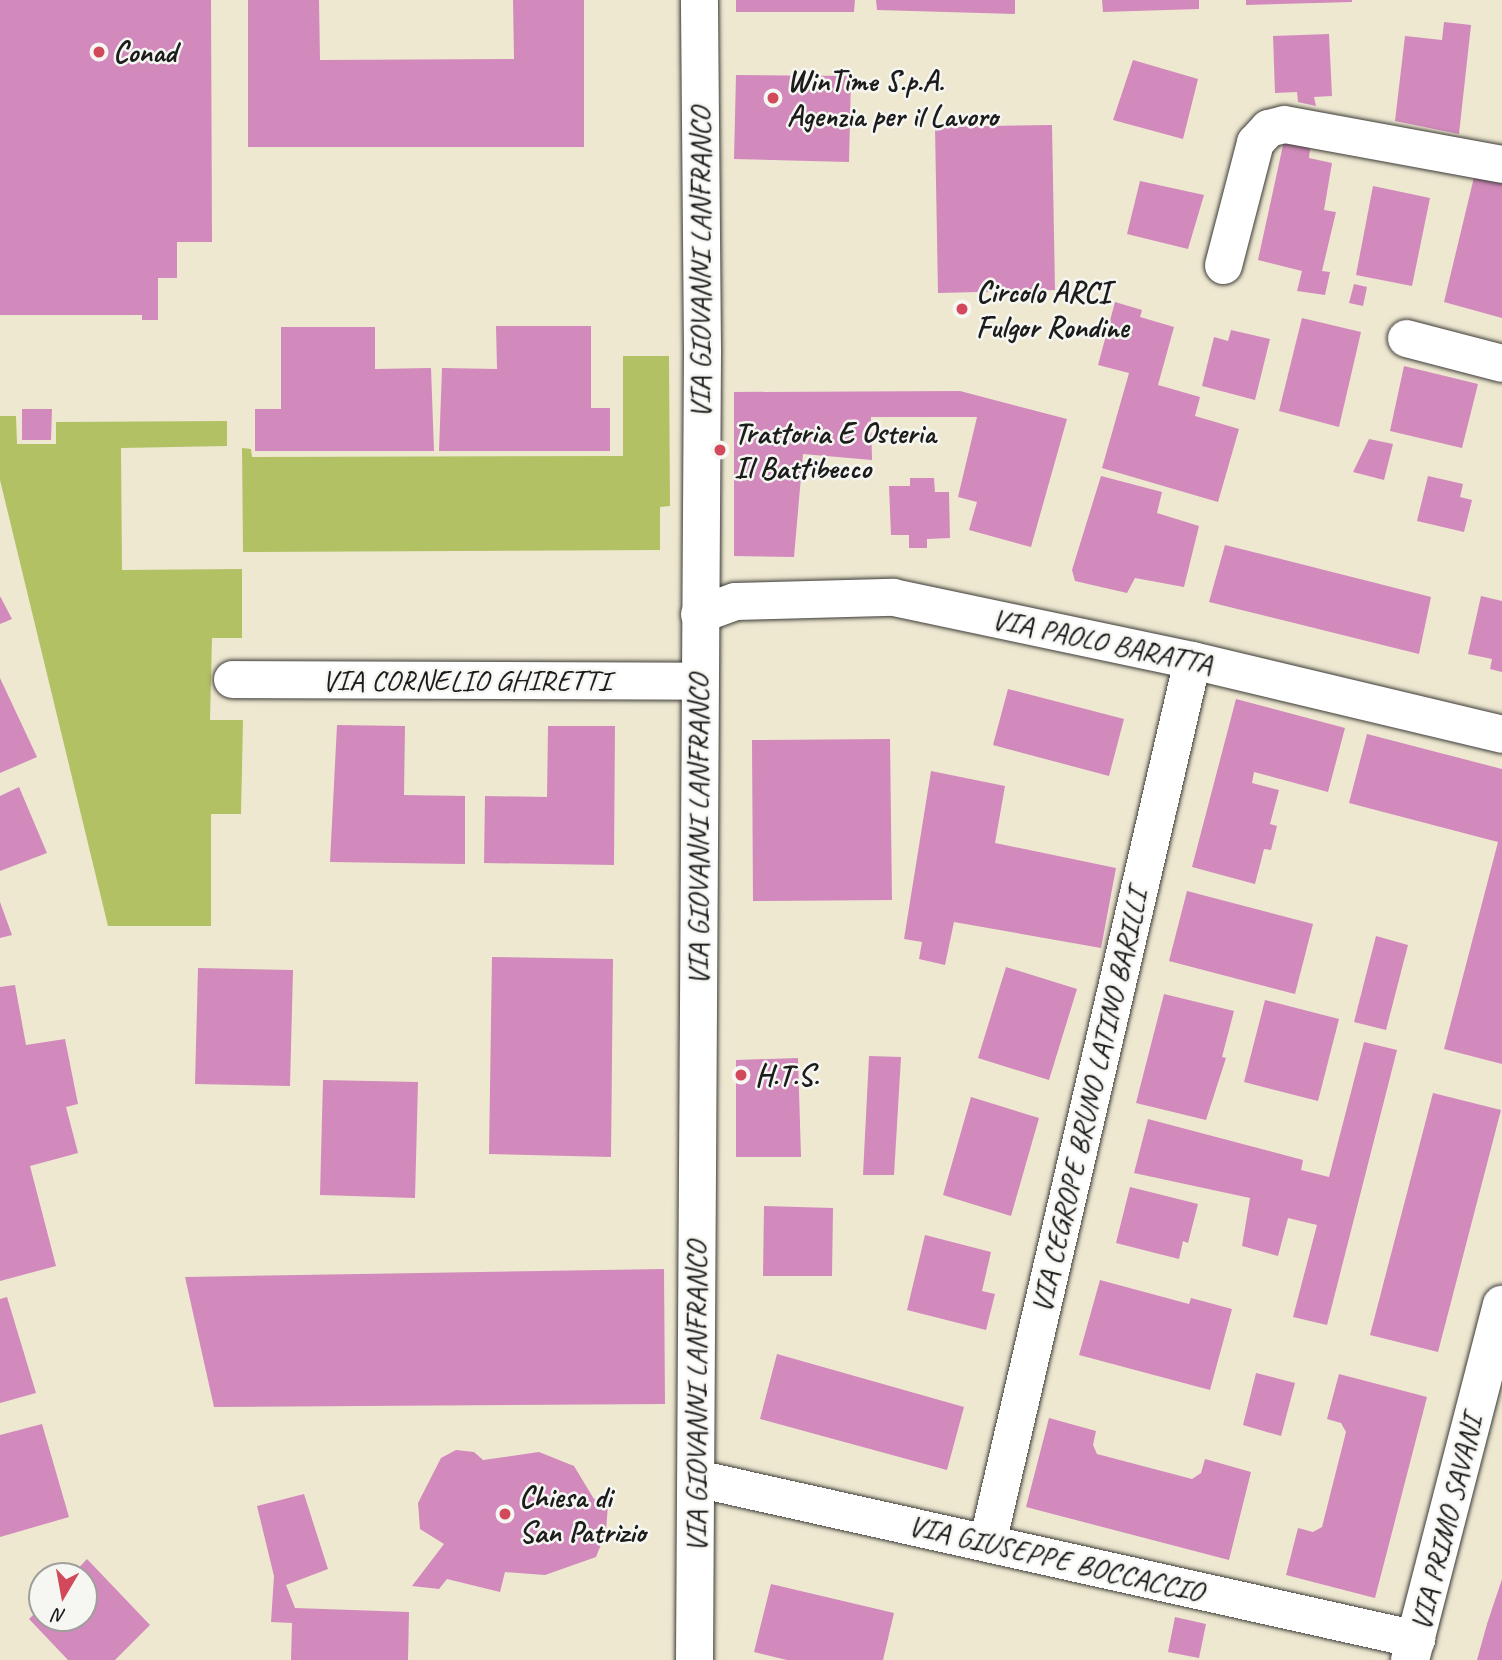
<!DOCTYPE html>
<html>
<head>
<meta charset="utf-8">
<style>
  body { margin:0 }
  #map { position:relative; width:1502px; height:1660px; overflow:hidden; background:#eee8d1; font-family:Caveat,sans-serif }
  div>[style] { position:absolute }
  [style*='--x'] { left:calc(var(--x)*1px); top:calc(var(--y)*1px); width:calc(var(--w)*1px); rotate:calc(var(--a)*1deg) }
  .green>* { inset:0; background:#b2c164 }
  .building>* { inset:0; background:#d18abb }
  .roads { filter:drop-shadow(0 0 2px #3c3b37) drop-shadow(0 0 2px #3c3b37) }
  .minor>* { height:37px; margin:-18.5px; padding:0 18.5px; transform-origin:18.5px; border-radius:18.5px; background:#fff }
  .tertiary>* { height:38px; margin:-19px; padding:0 19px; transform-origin:19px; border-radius:19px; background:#fff }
  .dots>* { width:19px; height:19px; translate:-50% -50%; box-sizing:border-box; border:4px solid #f6f6f2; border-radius:50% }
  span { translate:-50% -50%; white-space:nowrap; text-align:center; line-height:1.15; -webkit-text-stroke:5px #f6f6f2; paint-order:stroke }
  .poi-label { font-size:30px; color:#1c1c1c; font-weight:700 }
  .left { translate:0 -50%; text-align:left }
  .street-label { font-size:30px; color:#1c1c1c }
  .north { position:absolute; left:28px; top:1562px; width:70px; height:70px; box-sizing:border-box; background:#f6f6f2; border:2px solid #9f9f9c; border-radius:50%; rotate:190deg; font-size:19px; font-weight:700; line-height:28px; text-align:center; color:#1c1c1c }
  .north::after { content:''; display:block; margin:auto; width:24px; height:32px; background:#d1495b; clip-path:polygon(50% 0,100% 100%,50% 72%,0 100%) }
</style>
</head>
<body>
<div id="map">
  <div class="green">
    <div style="clip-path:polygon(623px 356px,669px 356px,670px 506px,660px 507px,660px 550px,243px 552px,242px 448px,251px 449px,252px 457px,623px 456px)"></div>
    <div style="clip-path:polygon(0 416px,16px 416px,17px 444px,56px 444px,56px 422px,227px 421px,227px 446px,121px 448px,122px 570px,242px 569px,242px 638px,212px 638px,210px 720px,243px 720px,241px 814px,211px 814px,211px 926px,108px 926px,0 480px)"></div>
  </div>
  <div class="building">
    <div style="clip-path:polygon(0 0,211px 0,212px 242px,177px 242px,177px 278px,158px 278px,158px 320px,142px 320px,142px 315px,0 315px)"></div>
    <div style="clip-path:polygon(248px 0,319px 0,320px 60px,514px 59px,513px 0,584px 0,584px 147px,248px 147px)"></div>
    <div style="clip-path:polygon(736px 0,855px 0,854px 12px,736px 12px)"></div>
    <div style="clip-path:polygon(876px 0,1015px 0,1015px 14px,877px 10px)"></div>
    <div style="clip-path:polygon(1102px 0,1199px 0,1199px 9px,1103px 12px)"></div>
    <div style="clip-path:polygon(1246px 0,1352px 0,1352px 2px,1246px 5px)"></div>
    <div style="clip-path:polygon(1444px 22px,1471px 25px,1459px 134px,1395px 121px,1405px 36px,1442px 40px)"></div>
    <div style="clip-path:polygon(1329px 34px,1332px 96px,1314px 97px,1316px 106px,1298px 102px,1297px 92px,1275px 93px,1273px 36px)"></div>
    <div style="clip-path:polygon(1133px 60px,1198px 79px,1183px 139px,1113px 120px)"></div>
    <div style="clip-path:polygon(736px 75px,851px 76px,849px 162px,734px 159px)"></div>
    <div style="clip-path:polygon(1052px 125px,1055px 290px,938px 293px,935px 127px)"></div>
    <div style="clip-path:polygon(1285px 136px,1311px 141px,1309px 158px,1332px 163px,1324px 210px,1336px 212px,1322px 271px,1330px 272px,1325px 295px,1297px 291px,1302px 271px,1258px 260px)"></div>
    <div style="clip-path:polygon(1475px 173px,1502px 178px,1502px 318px,1444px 302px)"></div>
    <div style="clip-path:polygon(1140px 181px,1204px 195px,1188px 249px,1127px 234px)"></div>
    <div style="clip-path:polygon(1373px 186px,1430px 198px,1412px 286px,1356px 275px)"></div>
    <div style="clip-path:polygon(1354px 284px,1367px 287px,1363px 306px,1349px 303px)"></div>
    <div style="clip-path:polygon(1115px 302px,1142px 310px,1140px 317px,1174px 327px,1158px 385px,1200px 397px,1195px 416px,1239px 429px,1218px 502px,1102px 468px,1129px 373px,1098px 365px)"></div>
    <div style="clip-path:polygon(1302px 318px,1361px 332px,1339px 427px,1279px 411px)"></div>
    <div style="clip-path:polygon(496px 326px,591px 326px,591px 408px,610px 408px,610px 451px,439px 451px,442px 368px,497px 369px)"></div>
    <div style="clip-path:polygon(281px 327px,375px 327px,375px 369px,431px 368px,434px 451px,255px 451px,255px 409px,281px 409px)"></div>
    <div style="clip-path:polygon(1231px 330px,1270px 339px,1255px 400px,1202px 386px,1214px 337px,1228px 341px)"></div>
    <div style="clip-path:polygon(1404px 366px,1478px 384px,1462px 448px,1390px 431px)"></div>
    <div style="clip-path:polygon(960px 391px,1067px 419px,1031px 547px,969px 530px,977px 502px,958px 497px,977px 417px,871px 417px,872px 460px,803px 454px,794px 557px,734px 556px,734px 392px)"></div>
    <div style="clip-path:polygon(22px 409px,52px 409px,51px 440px,22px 440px)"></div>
    <div style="clip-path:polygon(1369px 439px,1393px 444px,1384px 480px,1353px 472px)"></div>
    <div style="clip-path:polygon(1101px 476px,1162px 492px,1157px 513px,1199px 526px,1184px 587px,1135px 578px,1127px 593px,1075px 581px,1072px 570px)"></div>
    <div style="clip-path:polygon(1428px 476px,1463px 484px,1460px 497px,1472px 500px,1464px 532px,1417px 521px)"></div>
    <div style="clip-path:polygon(910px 478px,934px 478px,935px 492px,949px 492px,950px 538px,927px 539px,927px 548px,909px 548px,909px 535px,891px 535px,889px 486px,910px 486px)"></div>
    <div style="clip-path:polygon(1225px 545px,1431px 597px,1419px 654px,1209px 602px)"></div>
    <div style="clip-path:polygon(0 596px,12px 619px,0 624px)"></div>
    <div style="clip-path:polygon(1481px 596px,1502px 601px,1502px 672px,1490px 669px,1492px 659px,1468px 654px)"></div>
    <div style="clip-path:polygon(0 678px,37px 757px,0 773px)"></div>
    <div style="clip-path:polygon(1008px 689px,1124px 719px,1109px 776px,993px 745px)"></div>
    <div style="clip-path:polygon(1236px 699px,1345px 728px,1328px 792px,1254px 772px,1252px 783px,1279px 790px,1270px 824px,1277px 826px,1271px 850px,1264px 849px,1255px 884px,1192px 867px)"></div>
    <div style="clip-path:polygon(337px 725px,405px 726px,404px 795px,465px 796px,465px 864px,330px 862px)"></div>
    <div style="clip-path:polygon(548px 726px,615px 726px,614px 865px,484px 863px,485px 796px,547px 797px)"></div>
    <div style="clip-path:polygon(1367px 734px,1502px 769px,1502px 1064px,1444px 1049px,1498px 842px,1349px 803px)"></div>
    <div style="clip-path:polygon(890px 739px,892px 900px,753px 901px,752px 740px)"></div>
    <div style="clip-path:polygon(931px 771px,1005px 786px,995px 843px,1116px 868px,1101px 948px,954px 922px,945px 965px,919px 959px,922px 942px,904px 939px)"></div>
    <div style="clip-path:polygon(19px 787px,47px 853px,0 871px,0 796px)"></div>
    <div style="clip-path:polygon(1187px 891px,1313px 924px,1295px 994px,1169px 961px)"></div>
    <div style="clip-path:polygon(0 902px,12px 935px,0 938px)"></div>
    <div style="clip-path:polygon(1376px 936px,1408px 945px,1386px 1030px,1354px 1022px)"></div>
    <div style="clip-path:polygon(492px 957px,613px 959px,611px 1157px,489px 1154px)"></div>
    <div style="clip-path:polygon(1006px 967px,1077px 989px,1049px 1080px,978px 1058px)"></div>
    <div style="clip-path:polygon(198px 968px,293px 970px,290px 1086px,195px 1084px)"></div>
    <div style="clip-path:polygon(15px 985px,26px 1045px,65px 1039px,78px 1104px,66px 1107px,78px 1153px,30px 1166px,56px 1266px,0 1281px,0 987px)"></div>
    <div style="clip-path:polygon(1164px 994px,1234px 1011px,1222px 1057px,1226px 1058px,1206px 1120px,1136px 1103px)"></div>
    <div style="clip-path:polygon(1265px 1000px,1339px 1019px,1318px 1101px,1244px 1082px)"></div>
    <div style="clip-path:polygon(1364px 1042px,1397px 1050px,1327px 1325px,1293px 1317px,1317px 1225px,1288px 1218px,1278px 1256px,1242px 1246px,1250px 1198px,1134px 1173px,1148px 1119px,1303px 1160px,1301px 1170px,1329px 1177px)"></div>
    <div style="clip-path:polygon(869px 1056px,901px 1057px,894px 1175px,863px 1175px)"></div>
    <div style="clip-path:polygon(798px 1058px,801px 1157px,736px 1157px,736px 1060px)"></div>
    <div style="clip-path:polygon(323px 1080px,418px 1082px,415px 1198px,320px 1195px)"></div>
    <div style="clip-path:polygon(1433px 1093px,1501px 1110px,1438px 1352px,1370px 1335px)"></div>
    <div style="clip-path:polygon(971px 1097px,1039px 1118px,1011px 1216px,943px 1195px)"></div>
    <div style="clip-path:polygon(1130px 1187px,1198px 1204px,1188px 1243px,1183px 1241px,1179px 1259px,1116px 1243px)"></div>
    <div style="clip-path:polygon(764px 1206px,833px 1208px,832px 1276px,763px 1276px)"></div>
    <div style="clip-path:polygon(925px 1235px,991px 1252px,982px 1291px,995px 1294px,986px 1330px,907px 1310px)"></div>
    <div style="clip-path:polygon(664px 1269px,665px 1404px,214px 1407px,185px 1277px)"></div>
    <div style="clip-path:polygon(1100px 1280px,1189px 1304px,1191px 1298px,1232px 1309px,1210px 1390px,1079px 1355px)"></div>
    <div style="clip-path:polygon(7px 1297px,36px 1393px,0 1403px,0 1299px)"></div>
    <div style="clip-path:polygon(777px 1354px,964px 1407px,947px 1470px,760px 1419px)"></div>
    <div style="clip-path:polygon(1256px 1373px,1295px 1383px,1281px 1436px,1243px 1425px)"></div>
    <div style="clip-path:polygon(1339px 1374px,1427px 1397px,1375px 1598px,1286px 1575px,1298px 1528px,1313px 1532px,1322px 1527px,1346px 1432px,1341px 1423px,1327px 1419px)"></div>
    <div style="clip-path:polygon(1049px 1418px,1096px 1431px,1093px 1445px,1097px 1454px,1192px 1479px,1201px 1473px,1205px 1459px,1251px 1472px,1229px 1560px,1026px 1507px)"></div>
    <div style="clip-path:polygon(42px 1424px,69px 1517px,0 1537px,0 1435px)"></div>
    <div style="clip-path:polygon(456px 1450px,474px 1452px,483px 1460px,539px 1452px,574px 1466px,594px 1499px,606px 1496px,608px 1504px,606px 1532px,596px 1557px,545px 1575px,505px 1572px,500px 1592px,447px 1579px,439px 1589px,412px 1586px,444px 1544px,420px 1529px,418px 1503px,441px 1458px)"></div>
    <div style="clip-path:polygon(304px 1494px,328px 1569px,286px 1585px,295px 1608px,409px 1612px,408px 1660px,291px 1660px,292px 1623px,271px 1622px,274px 1576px,257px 1506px)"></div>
    <div style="clip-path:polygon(87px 1559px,150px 1625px,115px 1660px,68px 1660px,29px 1619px,42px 1606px,42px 1618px,84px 1618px,84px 1576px,71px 1576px)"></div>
    <div style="clip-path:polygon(1502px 1579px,1502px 1660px,1477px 1660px,1487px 1624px)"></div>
    <div style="clip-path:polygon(771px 1584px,894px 1613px,883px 1660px,787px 1660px,754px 1652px)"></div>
    <div style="clip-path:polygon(1175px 1617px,1206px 1624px,1199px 1658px,1168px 1652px)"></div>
  </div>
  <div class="roads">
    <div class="minor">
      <div style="--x:1223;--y:265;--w:127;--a:-75.4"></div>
      <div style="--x:1255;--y:142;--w:19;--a:-47"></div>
      <div style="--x:1268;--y:128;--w:16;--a:-14"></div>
      <div style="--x:1284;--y:124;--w:222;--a:10.4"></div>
      <div style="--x:1406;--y:338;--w:99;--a:14.6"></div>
      <div style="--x:699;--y:614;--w:38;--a:-20"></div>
      <div style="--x:735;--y:601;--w:158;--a:-1.5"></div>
      <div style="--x:893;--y:597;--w:306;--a:11.9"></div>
      <div style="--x:1192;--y:660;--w:319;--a:13.4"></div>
      <div style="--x:232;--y:679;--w:467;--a:0.2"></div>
      <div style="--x:696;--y:1478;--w:738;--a:12.6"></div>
      <div style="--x:987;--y:1543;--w:906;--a:-76.93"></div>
      <div style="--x:694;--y:1660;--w:1310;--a:-89.65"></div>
      <div style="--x:702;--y:350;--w:350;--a:-90.5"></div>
    </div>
    <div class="tertiary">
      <div style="--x:1410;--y:1660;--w:367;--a:-75.5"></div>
    </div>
  </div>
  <div class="dots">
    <div style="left:99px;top:52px;background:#d1495b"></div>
    <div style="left:773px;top:98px;background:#d1495b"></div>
    <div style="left:962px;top:309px;background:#d1495b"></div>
    <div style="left:720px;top:450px;background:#d1495b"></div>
    <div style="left:741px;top:1075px;background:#d1495b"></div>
    <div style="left:505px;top:1514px;background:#d1495b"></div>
  </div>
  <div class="poi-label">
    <span class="left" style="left:113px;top:52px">Conad</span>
    <span class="left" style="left:787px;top:98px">WinTime S.p.A.<br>Agenzia per il Lavoro</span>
    <span class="left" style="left:976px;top:309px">Circolo ARCI<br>Fulgor Rondine</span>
    <span class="left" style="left:734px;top:450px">Trattoria E Osteria<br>Il Battibecco</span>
    <span class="left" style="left:755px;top:1075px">H.T.S.</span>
    <span class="left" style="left:519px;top:1514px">Chiesa di<br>San Patrizio</span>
  </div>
  <div class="street-label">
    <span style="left:700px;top:263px;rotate:-90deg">VIA GIOVANNI LANFRANCO</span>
    <span style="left:1102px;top:641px;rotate:12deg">VIA PAOLO BARATTA</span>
    <span style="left:466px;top:680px">VIA CORNELIO GHIRETTI</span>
    <span style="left:698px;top:830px;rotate:-90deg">VIA GIOVANNI LANFRANCO</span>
    <span style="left:1089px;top:1101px;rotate:-77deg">VIA CEGROPE BRUNO LATINO BARILLI</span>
    <span style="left:696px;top:1397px;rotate:-90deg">VIA GIOVANNI LANFRANCO</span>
    <span style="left:1446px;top:1523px;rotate:-76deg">VIA PRIMO SAVANI</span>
    <span style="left:1056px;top:1558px;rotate:13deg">VIA GIUSEPPE BOCCACCIO</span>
  </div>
  <div class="north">N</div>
</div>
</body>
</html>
